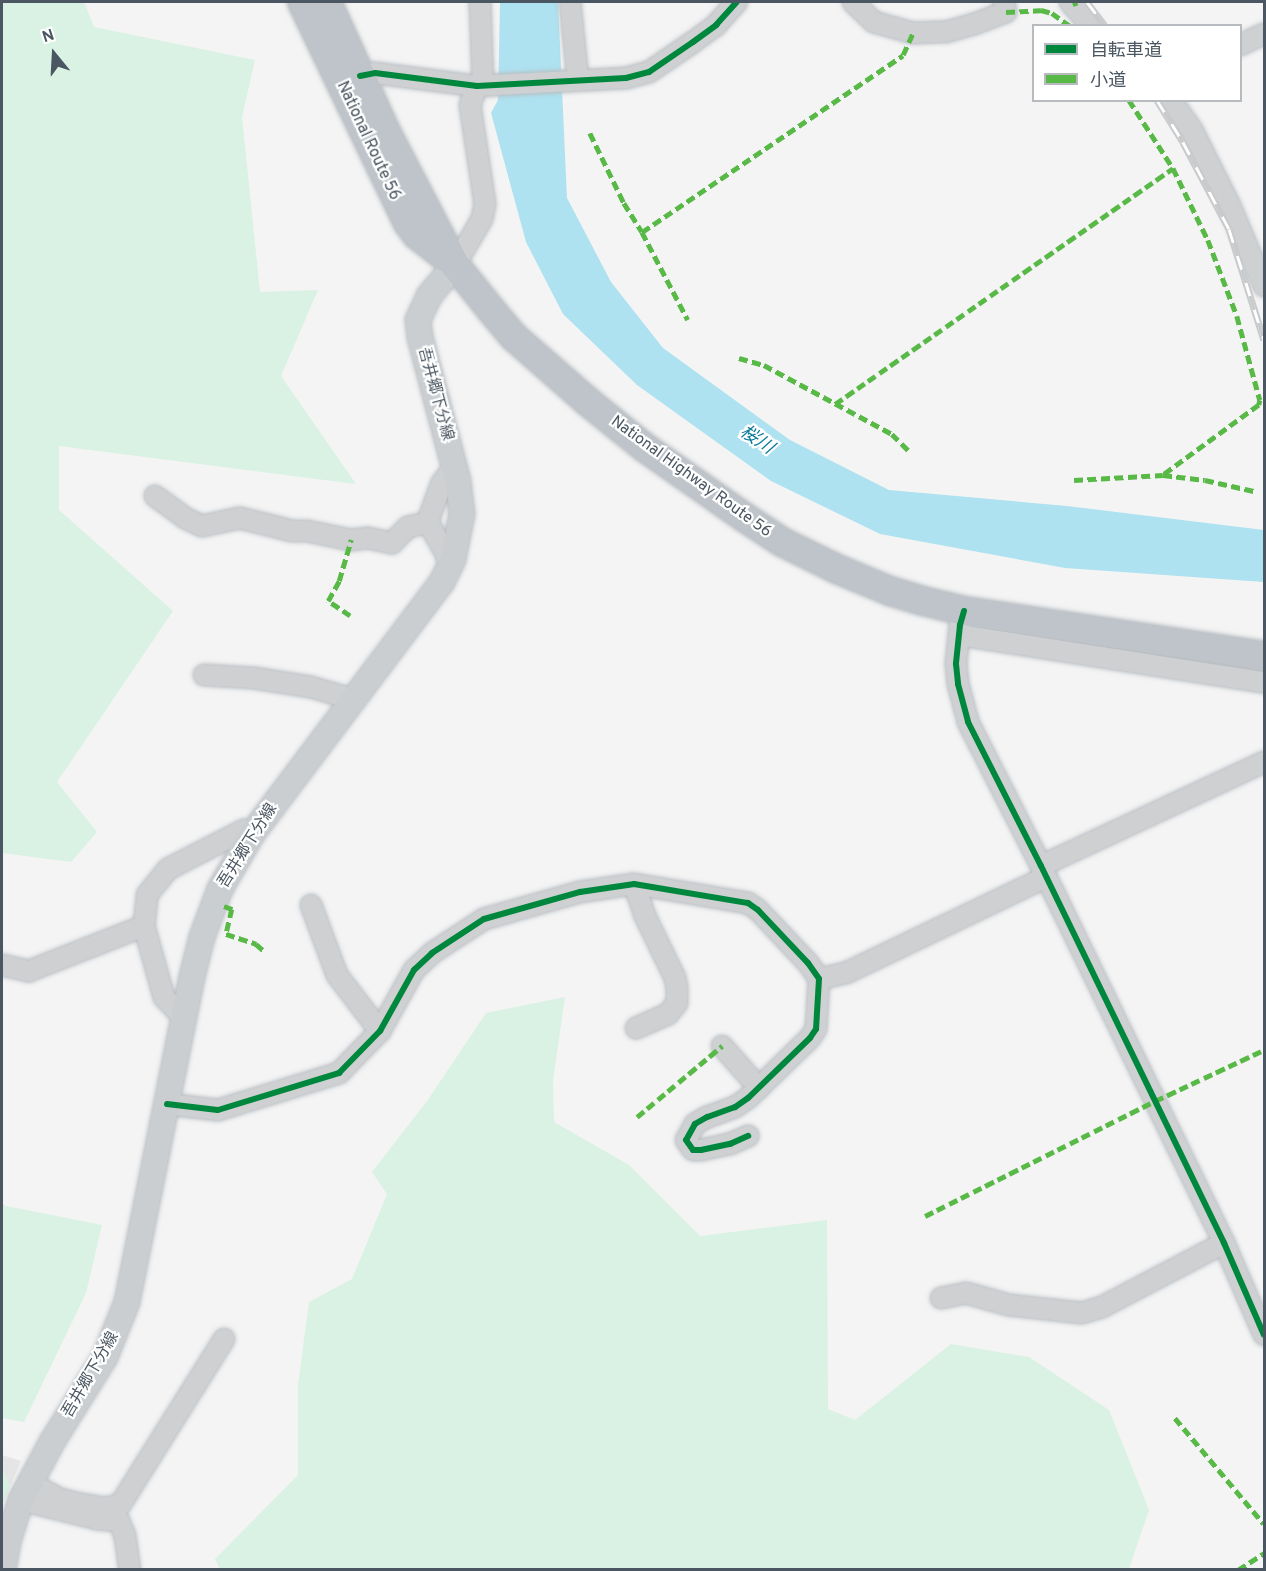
<!DOCTYPE html>
<html>
<head>
<meta charset="utf-8">
<style>
  body { margin:0 }
  #map { position:relative; width:1266px; height:1571px; overflow:hidden; background:#f4f4f4; font-family:Overpass,"Noto Sans JP",sans-serif }
  div>[style] { position:absolute }
  [style*='--x'] { left:calc(var(--x)*1px); top:calc(var(--y)*1px); width:calc(var(--w)*1px); rotate:calc(var(--a)*1deg) }
  .education>* { inset:0; background:#e6e5e6 }
  .green>* { inset:0; background:#d9f2e3 }
  .water>* { inset:0; background:#aee2f0 }
  .roads { filter:drop-shadow(0 0 2px #b9bec3) drop-shadow(0 0 2px #b9bec3) }
  .minor>* { height:20px; margin:-10px; padding:0 10px; transform-origin:10px; border-radius:10px; background:#ced0d2 }
  .major>* { height:24px; margin:-12px; padding:0 12px; transform-origin:12px; border-radius:12px; background:#caced1 }
  .highway>* { height:28px; margin:-14px; padding:0 14px; transform-origin:14px; border-radius:14px; background:#bec4c9 }
  .rail>* { height:7px; margin-top:-3.5px; transform-origin:0; background:repeating-linear-gradient(90deg,#fff 0 14px,#c9cacc 0 28px); box-sizing:border-box; border-block:2px solid #c9cacc }
  .quiet>* { height:4.5px; margin-top:-2.25px; transform-origin:0; background:repeating-linear-gradient(90deg,#58b947 0 9px,transparent 0 13.5px) }
  .cycleway>* { height:6px; margin:-3px; padding:0 3px; transform-origin:3px; border-radius:3px; background:#00873e }
  span { translate:-50% -50%; white-space:nowrap; text-align:center; line-height:1.15; -webkit-text-stroke:4.5px #fff; paint-order:stroke }
  .street-label { font-size:16px; color:#4a5661 }
  .water-label { font-size:18px; color:#0c7c9b; font-style:italic }
  .frame { position:absolute; inset:0; border:3px solid #4a5661; pointer-events:none }
  .legend { position:absolute; left:1032px; top:24px; width:210px; height:78px; box-sizing:border-box; background:#fff; border:2px solid #b7bbc0; margin:0; padding:8px 10px; list-style:none; font-size:18px; color:#4a5661 }
  .legend li { display:flex; align-items:center; gap:12px; height:30px }
  .legend b { width:30px; border:2px solid #b7bbc0 }
  .north { position:absolute; left:24px; top:24px; width:60px; height:60px; -webkit-text-stroke:4px #fff; paint-order:stroke; rotate:342deg; font-size:16px; font-weight:700; line-height:24px; text-align:center; color:#4a5661 }
  .north::after { content:''; display:block; margin:auto; width:21px; height:27px; background:#4a5661; clip-path:polygon(50% 0,100% 100%,50% 72%,0 100%) }
</style>
</head>
<body>
<div id="map">
  <div class="education">
    <div style="clip-path:polygon(2px 1455px,21px 1461px,2px 1505px)"></div>
  </div>
  <div class="green">
    <div style="clip-path:polygon(2px 2px,84px 2px,94px 27px,255px 60px,242px 117px,260px 292px,318px 290px,281px 376px,356px 484px,59px 446px,59px 510px,173px 611px,57px 782px,97px 832px,71px 862px,2px 853px)"></div>
    <div style="clip-path:polygon(565px 997px,553px 1081px,554px 1122px,629px 1165px,700px 1236px,827px 1220px,828px 1409px,855px 1420px,951px 1344px,1029px 1357px,1109px 1410px,1149px 1510px,1129px 1569px,220px 1569px,215px 1559px,298px 1475px,298px 1385px,309px 1302px,352px 1279px,387px 1194px,372px 1172px,427px 1101px,486px 1013px)"></div>
    <div style="clip-path:polygon(2px 1203px,6px 1206px,102px 1225px,86px 1293px,24px 1422px,2px 1418px)"></div>
    <div style="clip-path:polygon(2px 1468px,10px 1485px,2px 1505px)"></div>
  </div>
  <div class="water">
    <div style="clip-path:polygon(500px 2px,558px 2px,567px 198px,611px 282px,663px 348px,790px 440px,889px 490px,1067px 506px,1264px 530px,1264px 582px,1065px 568px,880px 534px,771px 481px,637px 385px,563px 314px,526px 242px,491px 113px,498px 100px)"></div>
  </div>
  <div class="roads">
    <div class="minor">
      <div style="--x:480;--y:2;--w:83;--a:87.9"></div>
      <div style="--x:570;--y:2;--w:77;--a:84.1"></div>
      <div style="--x:853;--y:2;--w:29;--a:44"></div>
      <div style="--x:874;--y:22;--w:41;--a:15.8"></div>
      <div style="--x:913;--y:33;--w:33;--a:-2"></div>
      <div style="--x:946;--y:32;--w:32;--a:-16"></div>
      <div style="--x:977;--y:23;--w:31;--a:-21"></div>
      <div style="--x:1006;--y:12;--w:10;--a:-101"></div>
      <div style="--x:1070;--y:2;--w:32;--a:49"></div>
      <div style="--x:1240;--y:45;--w:26;--a:-25"></div>
      <div style="--x:360;--y:76;--w:15;--a:-11"></div>
      <div style="--x:375;--y:73;--w:103;--a:7.3"></div>
      <div style="--x:477;--y:86;--w:149;--a:-3.1"></div>
      <div style="--x:626;--y:78;--w:24;--a:-15"></div>
      <div style="--x:649;--y:72;--w:53;--a:-34.3"></div>
      <div style="--x:693;--y:42;--w:29;--a:-36"></div>
      <div style="--x:716;--y:25;--w:31;--a:-48"></div>
      <div style="--x:1171;--y:100;--w:37;--a:55"></div>
      <div style="--x:1192;--y:130;--w:85;--a:63.4"></div>
      <div style="--x:1230;--y:206;--w:87;--a:67"></div>
      <div style="--x:455;--y:265;--w:53;--a:-59.6"></div>
      <div style="--x:482;--y:219;--w:15;--a:-79"></div>
      <div style="--x:485;--y:204;--w:100;--a:-98.6"></div>
      <div style="--x:470;--y:105;--w:20;--a:-70"></div>
      <div style="--x:155;--y:496;--w:37;--a:36"></div>
      <div style="--x:185;--y:518;--w:19;--a:25"></div>
      <div style="--x:202;--y:526;--w:39;--a:-12"></div>
      <div style="--x:240;--y:518;--w:54;--a:14"></div>
      <div style="--x:292;--y:531;--w:15;--a:0"></div>
      <div style="--x:307;--y:531;--w:45;--a:11.6"></div>
      <div style="--x:351;--y:540;--w:17;--a:-7"></div>
      <div style="--x:368;--y:538;--w:25;--a:12"></div>
      <div style="--x:392;--y:543;--w:23;--a:-45"></div>
      <div style="--x:408;--y:527;--w:22;--a:-13"></div>
      <div style="--x:450;--y:567;--w:16;--a:-108"></div>
      <div style="--x:445;--y:552;--w:30;--a:-120"></div>
      <div style="--x:430;--y:526;--w:8;--a:-97"></div>
      <div style="--x:429;--y:518;--w:37;--a:-70"></div>
      <div style="--x:442;--y:483;--w:20;--a:-53"></div>
      <div style="--x:964;--y:611;--w:15;--a:106"></div>
      <div style="--x:960;--y:625;--w:39;--a:96"></div>
      <div style="--x:956;--y:664;--w:20;--a:84"></div>
      <div style="--x:958;--y:684;--w:39;--a:75"></div>
      <div style="--x:968;--y:722;--w:161;--a:63.1"></div>
      <div style="--x:1041;--y:866;--w:419;--a:64.1"></div>
      <div style="--x:1224;--y:1243;--w:100;--a:66.5"></div>
      <div style="--x:959;--y:635;--w:309;--a:8.8"></div>
      <div style="--x:204;--y:675;--w:50;--a:3.4"></div>
      <div style="--x:254;--y:678;--w:58;--a:9"></div>
      <div style="--x:311;--y:687;--w:43;--a:16.3"></div>
      <div style="--x:1041;--y:866;--w:246;--a:-25"></div>
      <div style="--x:634;--y:884;--w:34;--a:71"></div>
      <div style="--x:645;--y:916;--w:69;--a:64.2"></div>
      <div style="--x:675;--y:978;--w:10;--a:79"></div>
      <div style="--x:677;--y:988;--w:15;--a:90"></div>
      <div style="--x:677;--y:1003;--w:14;--a:129"></div>
      <div style="--x:668;--y:1014;--w:35;--a:156"></div>
      <div style="--x:311;--y:905;--w:75;--a:69.6"></div>
      <div style="--x:337;--y:975;--w:71;--a:52.5"></div>
      <div style="--x:2;--y:965;--w:28;--a:13"></div>
      <div style="--x:29;--y:971;--w:123;--a:-21.4"></div>
      <div style="--x:819;--y:979;--w:28;--a:-13"></div>
      <div style="--x:846;--y:973;--w:222;--a:-25.6"></div>
      <div style="--x:184;--y:1018;--w:29;--a:-134"></div>
      <div style="--x:164;--y:997;--w:74;--a:-105.7"></div>
      <div style="--x:144;--y:926;--w:31;--a:-84"></div>
      <div style="--x:147;--y:895;--w:33;--a:-51"></div>
      <div style="--x:168;--y:869;--w:85;--a:-27.2"></div>
      <div style="--x:244;--y:830;--w:9;--a:27"></div>
      <div style="--x:722;--y:1046;--w:56;--a:48.6"></div>
      <div style="--x:167;--y:1104;--w:51;--a:6.7"></div>
      <div style="--x:218;--y:1110;--w:127;--a:-17"></div>
      <div style="--x:339;--y:1073;--w:59;--a:-45.7"></div>
      <div style="--x:380;--y:1031;--w:70;--a:-60.9"></div>
      <div style="--x:414;--y:970;--w:25;--a:-43"></div>
      <div style="--x:432;--y:953;--w:62;--a:-33.2"></div>
      <div style="--x:484;--y:919;--w:100;--a:-15.7"></div>
      <div style="--x:580;--y:892;--w:55;--a:-8.4"></div>
      <div style="--x:634;--y:884;--w:116;--a:9.5"></div>
      <div style="--x:748;--y:903;--w:12;--a:35"></div>
      <div style="--x:758;--y:910;--w:73;--a:46.7"></div>
      <div style="--x:808;--y:963;--w:19;--a:55"></div>
      <div style="--x:819;--y:979;--w:50;--a:93.4"></div>
      <div style="--x:816;--y:1029;--w:11;--a:124"></div>
      <div style="--x:810;--y:1038;--w:86;--a:135.9"></div>
      <div style="--x:748;--y:1098;--w:16;--a:145"></div>
      <div style="--x:735;--y:1107;--w:30;--a:160"></div>
      <div style="--x:707;--y:1117;--w:14;--a:150"></div>
      <div style="--x:695;--y:1124;--w:18;--a:119"></div>
      <div style="--x:686;--y:1140;--w:12;--a:55"></div>
      <div style="--x:693;--y:1150;--w:8;--a:0"></div>
      <div style="--x:701;--y:1150;--w:30;--a:-12"></div>
      <div style="--x:730;--y:1144;--w:20;--a:-24"></div>
      <div style="--x:941;--y:1298;--w:25;--a:-11"></div>
      <div style="--x:966;--y:1293;--w:45;--a:15.6"></div>
      <div style="--x:1009;--y:1305;--w:73;--a:6.3"></div>
      <div style="--x:1082;--y:1313;--w:21;--a:-17"></div>
      <div style="--x:1102;--y:1307;--w:138;--a:-27.7"></div>
      <div style="--x:30;--y:1483;--w:34;--a:28"></div>
      <div style="--x:60;--y:1499;--w:16;--a:14"></div>
      <div style="--x:76;--y:1503;--w:28;--a:10"></div>
      <div style="--x:104;--y:1508;--w:16;--a:-11"></div>
      <div style="--x:120;--y:1505;--w:196;--a:-57.9"></div>
      <div style="--x:21;--y:1500;--w:78;--a:14"></div>
      <div style="--x:97;--y:1519;--w:22;--a:5"></div>
      <div style="--x:119;--y:1521;--w:16;--a:68"></div>
      <div style="--x:125;--y:1536;--w:34;--a:82"></div>
    </div>
    <div class="major">
      <div style="--x:3;--y:1570;--w:29;--a:-80"></div>
      <div style="--x:8;--y:1541;--w:43;--a:-72.4"></div>
      <div style="--x:21;--y:1500;--w:66;--a:-61.9"></div>
      <div style="--x:52;--y:1442;--w:100;--a:-58.1"></div>
      <div style="--x:105;--y:1357;--w:59;--a:-68.2"></div>
      <div style="--x:127;--y:1302;--w:331;--a:-78.7"></div>
      <div style="--x:192;--y:977;--w:41;--a:-76"></div>
      <div style="--x:202;--y:937;--w:51;--a:-69.4"></div>
      <div style="--x:220;--y:889;--w:64;--a:-59.8"></div>
      <div style="--x:252;--y:834;--w:316;--a:-53"></div>
      <div style="--x:442;--y:582;--w:25;--a:-64"></div>
      <div style="--x:453;--y:559;--w:46;--a:-78.7"></div>
      <div style="--x:462;--y:514;--w:33;--a:-97"></div>
      <div style="--x:458;--y:481;--w:149;--a:-104.8"></div>
      <div style="--x:420;--y:337;--w:17;--a:-97"></div>
      <div style="--x:418;--y:320;--w:26;--a:-65"></div>
      <div style="--x:429;--y:296;--w:40;--a:-50"></div>
    </div>
    <div class="highway">
      <div style="--x:302;--y:2;--w:245;--a:64.4"></div>
      <div style="--x:408;--y:223;--w:15;--a:53"></div>
      <div style="--x:417;--y:235;--w:37;--a:38"></div>
      <div style="--x:327;--y:2;--w:141;--a:65.6"></div>
      <div style="--x:385;--y:130;--w:152;--a:62.6"></div>
      <div style="--x:455;--y:265;--w:59;--a:51.2"></div>
      <div style="--x:492;--y:311;--w:34;--a:50"></div>
      <div style="--x:514;--y:337;--w:97;--a:41.2"></div>
      <div style="--x:587;--y:401;--w:73;--a:38.9"></div>
      <div style="--x:644;--y:447;--w:122;--a:35"></div>
      <div style="--x:744;--y:517;--w:45;--a:33.3"></div>
      <div style="--x:782;--y:542;--w:61;--a:26.1"></div>
      <div style="--x:837;--y:569;--w:57;--a:22.5"></div>
      <div style="--x:890;--y:591;--w:34;--a:17"></div>
      <div style="--x:923;--y:601;--w:42;--a:13.7"></div>
      <div style="--x:964;--y:611;--w:303;--a:8.5"></div>
    </div>
  </div>
  <div class="rail">
    <div style="--x:1087;--y:2;--w:30;--a:53"></div>
    <div style="--x:1157;--y:100;--w:49;--a:58.2"></div>
    <div style="--x:1183;--y:142;--w:98;--a:62.1"></div>
    <div style="--x:1229;--y:229;--w:116;--a:72.5"></div>
  </div>
  <div class="quiet">
    <div style="--x:1075;--y:2;--w:4;--a:76"></div>
    <div style="--x:1006;--y:12;--w:35;--a:-3"></div>
    <div style="--x:1041;--y:10;--w:11;--a:15"></div>
    <div style="--x:1052;--y:13;--w:22;--a:36"></div>
    <div style="--x:1129;--y:100;--w:81;--a:57.1"></div>
    <div style="--x:1173;--y:168;--w:80;--a:64.1"></div>
    <div style="--x:1208;--y:240;--w:81;--a:69.1"></div>
    <div style="--x:1237;--y:316;--w:87;--a:74.7"></div>
    <div style="--x:1260;--y:400;--w:5;--a:101"></div>
    <div style="--x:1259;--y:405;--w:119;--a:143.9"></div>
    <div style="--x:590;--y:133;--w:78;--a:64.1"></div>
    <div style="--x:624;--y:203;--w:34;--a:58"></div>
    <div style="--x:642;--y:232;--w:99;--a:62.4"></div>
    <div style="--x:642;--y:232;--w:315;--a:-34.1"></div>
    <div style="--x:903;--y:55;--w:24;--a:-66"></div>
    <div style="--x:739;--y:358;--w:26;--a:16"></div>
    <div style="--x:764;--y:365;--w:145;--a:28.3"></div>
    <div style="--x:892;--y:434;--w:25;--a:45"></div>
    <div style="--x:835;--y:404;--w:412;--a:-34.9"></div>
    <div style="--x:1074;--y:480;--w:89;--a:-3.2"></div>
    <div style="--x:1163;--y:475;--w:42;--a:6.8"></div>
    <div style="--x:1205;--y:480;--w:50;--a:12.7"></div>
    <div style="--x:350;--y:616;--w:27;--a:-146"></div>
    <div style="--x:328;--y:601;--w:23;--a:-61"></div>
    <div style="--x:339;--y:581;--w:43;--a:-73.7"></div>
    <div style="--x:224;--y:906;--w:9;--a:21"></div>
    <div style="--x:232;--y:909;--w:26;--a:103"></div>
    <div style="--x:226;--y:934;--w:32;--a:18"></div>
    <div style="--x:256;--y:944;--w:11;--a:41"></div>
    <div style="--x:637;--y:1117;--w:111;--a:-39.9"></div>
    <div style="--x:925;--y:1216;--w:257;--a:-26.6"></div>
    <div style="--x:1155;--y:1101;--w:120;--a:-25.1"></div>
    <div style="--x:1175;--y:1418;--w:138;--a:50"></div>
    <div style="--x:1238;--y:1570;--w:31;--a:-33"></div>
  </div>
  <div class="cycleway">
    <div style="--x:360;--y:76;--w:15;--a:-11"></div>
    <div style="--x:375;--y:73;--w:103;--a:7.3"></div>
    <div style="--x:477;--y:86;--w:149;--a:-3.1"></div>
    <div style="--x:626;--y:78;--w:24;--a:-15"></div>
    <div style="--x:649;--y:72;--w:53;--a:-34.3"></div>
    <div style="--x:693;--y:42;--w:29;--a:-36"></div>
    <div style="--x:716;--y:25;--w:31;--a:-48"></div>
    <div style="--x:964;--y:611;--w:15;--a:106"></div>
    <div style="--x:960;--y:625;--w:39;--a:96"></div>
    <div style="--x:956;--y:664;--w:20;--a:84"></div>
    <div style="--x:958;--y:684;--w:39;--a:75"></div>
    <div style="--x:968;--y:722;--w:161;--a:63.1"></div>
    <div style="--x:1041;--y:866;--w:419;--a:64.1"></div>
    <div style="--x:1224;--y:1243;--w:100;--a:66.5"></div>
    <div style="--x:167;--y:1104;--w:51;--a:6.7"></div>
    <div style="--x:218;--y:1110;--w:127;--a:-17"></div>
    <div style="--x:339;--y:1073;--w:59;--a:-45.7"></div>
    <div style="--x:380;--y:1031;--w:70;--a:-60.9"></div>
    <div style="--x:414;--y:970;--w:25;--a:-43"></div>
    <div style="--x:432;--y:953;--w:62;--a:-33.2"></div>
    <div style="--x:484;--y:919;--w:100;--a:-15.7"></div>
    <div style="--x:580;--y:892;--w:55;--a:-8.4"></div>
    <div style="--x:634;--y:884;--w:116;--a:9.5"></div>
    <div style="--x:748;--y:903;--w:12;--a:35"></div>
    <div style="--x:758;--y:910;--w:73;--a:46.7"></div>
    <div style="--x:808;--y:963;--w:19;--a:55"></div>
    <div style="--x:819;--y:979;--w:50;--a:93.4"></div>
    <div style="--x:816;--y:1029;--w:11;--a:124"></div>
    <div style="--x:810;--y:1038;--w:86;--a:135.9"></div>
    <div style="--x:748;--y:1098;--w:16;--a:145"></div>
    <div style="--x:735;--y:1107;--w:30;--a:160"></div>
    <div style="--x:707;--y:1117;--w:14;--a:150"></div>
    <div style="--x:695;--y:1124;--w:18;--a:119"></div>
    <div style="--x:686;--y:1140;--w:12;--a:55"></div>
    <div style="--x:693;--y:1150;--w:8;--a:0"></div>
    <div style="--x:701;--y:1150;--w:30;--a:-12"></div>
    <div style="--x:730;--y:1144;--w:20;--a:-24"></div>
  </div>
  <div class="street-label">
    <span style="left:368px;top:141px;rotate:65deg">National Route 56</span>
    <span style="left:435px;top:394px;rotate:75deg">吾井郷下分線</span>
    <span style="left:691px;top:477px;rotate:36deg">National Highway Route 56</span>
    <span style="left:248px;top:846px;rotate:-58deg">吾井郷下分線</span>
    <span style="left:91px;top:1375px;rotate:-60deg">吾井郷下分線</span>
  </div>
  <div class="water-label">
    <span style="left:756px;top:441px;rotate:34deg">桜川</span>
  </div>
  <div class="frame"></div>
  <ul class="legend">
  <li><b style="height:8px;background:#00873e"></b>自転車道</li>
  <li><b style="height:8px;background:#58b947"></b>小道</li>
  </ul>
  <div class="north">N</div>
</div>
</body>
</html>
